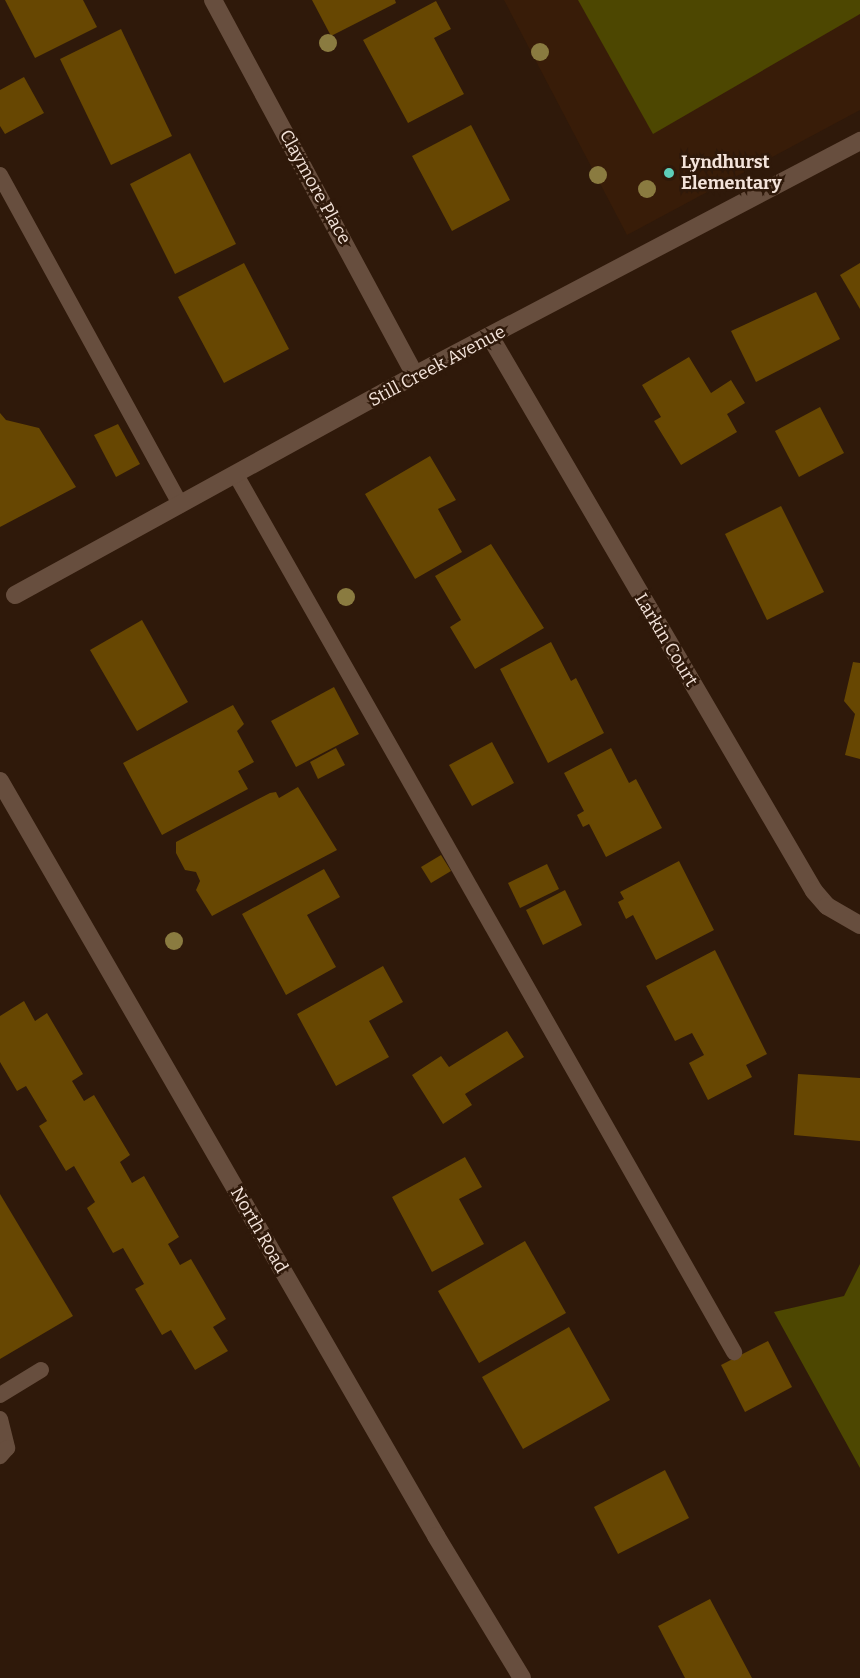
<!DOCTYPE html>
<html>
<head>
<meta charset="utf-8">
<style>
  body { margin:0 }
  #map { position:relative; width:860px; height:1678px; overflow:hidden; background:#2f190a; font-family:Bitter,serif }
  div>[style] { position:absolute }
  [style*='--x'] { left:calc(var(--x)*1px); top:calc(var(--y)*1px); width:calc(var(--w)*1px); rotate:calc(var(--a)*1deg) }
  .built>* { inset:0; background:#381c08 }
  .green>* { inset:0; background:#4d4701 }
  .building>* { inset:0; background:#674702 }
  .lane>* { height:16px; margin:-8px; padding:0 8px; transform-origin:8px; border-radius:8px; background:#674e3e }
  .street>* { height:18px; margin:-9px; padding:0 9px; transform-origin:9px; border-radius:9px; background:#674e3e }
  .secondary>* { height:18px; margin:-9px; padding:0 9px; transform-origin:9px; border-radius:9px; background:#674e3e }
  .trees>* { width:18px; height:18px; margin:-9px; border-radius:50%; background:#8a7b40 }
  .dots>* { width:16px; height:16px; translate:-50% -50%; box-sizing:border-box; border:3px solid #2f190a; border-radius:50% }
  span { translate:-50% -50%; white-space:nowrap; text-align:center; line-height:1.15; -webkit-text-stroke:5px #2f190a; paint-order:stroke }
  .poi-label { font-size:18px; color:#f3e3da; font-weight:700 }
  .left { translate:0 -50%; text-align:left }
  .street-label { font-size:18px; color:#f3e3da }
</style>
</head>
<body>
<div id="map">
  <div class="built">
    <div style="clip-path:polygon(504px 0,860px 0,860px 110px,627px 235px)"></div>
  </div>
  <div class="green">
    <div style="clip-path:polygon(578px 0,860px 0,860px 14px,653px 134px)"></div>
    <div style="clip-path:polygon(860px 1264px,860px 1468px,774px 1312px,844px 1296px)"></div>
  </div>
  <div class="building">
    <div style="clip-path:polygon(5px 0,83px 0,97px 27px,35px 58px)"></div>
    <div style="clip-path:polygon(312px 0,395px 0,396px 3px,331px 36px)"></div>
    <div style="clip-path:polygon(436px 1px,451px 29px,434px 38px,464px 94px,408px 123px,363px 40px)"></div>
    <div style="clip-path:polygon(121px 29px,172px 136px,111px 165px,60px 59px)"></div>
    <div style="clip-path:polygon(24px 77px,44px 113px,5px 134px,0 126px,0 90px)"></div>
    <div style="clip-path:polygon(471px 125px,510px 200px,452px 231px,412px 156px)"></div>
    <div style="clip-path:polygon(190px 153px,236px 244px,175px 274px,130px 184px)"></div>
    <div style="clip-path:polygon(244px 263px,289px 349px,224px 383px,178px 297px)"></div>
    <div style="clip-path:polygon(860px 263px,860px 309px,840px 275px)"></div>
    <div style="clip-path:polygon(816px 292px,840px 339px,756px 382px,731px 331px)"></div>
    <div style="clip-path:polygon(689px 357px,711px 393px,731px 380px,745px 403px,727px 414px,737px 432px,681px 465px,654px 421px,661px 417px,642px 385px)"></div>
    <div style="clip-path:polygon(820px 407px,844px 453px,799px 477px,775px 431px)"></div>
    <div style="clip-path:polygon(0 413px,6px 420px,39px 428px,76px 487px,0 527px)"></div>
    <div style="clip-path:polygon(118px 424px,140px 464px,116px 477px,94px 435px)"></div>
    <div style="clip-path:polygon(430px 456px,456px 500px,438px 509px,462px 552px,415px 579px,365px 494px)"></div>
    <div style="clip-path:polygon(781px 506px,824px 592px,767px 620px,725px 534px)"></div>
    <div style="clip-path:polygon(491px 544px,544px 628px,475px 669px,450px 627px,461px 620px,435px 576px)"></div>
    <div style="clip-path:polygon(142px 620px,188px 702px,137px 731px,90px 650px)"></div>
    <div style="clip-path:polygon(551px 642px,571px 681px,576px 678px,604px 733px,548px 763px,500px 669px)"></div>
    <div style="clip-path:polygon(853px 662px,860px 663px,860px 759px,845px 755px,855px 714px,844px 701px)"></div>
    <div style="clip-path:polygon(334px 687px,359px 734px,296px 767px,271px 721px)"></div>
    <div style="clip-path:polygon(233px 705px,244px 724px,237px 731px,254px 762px,238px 771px,248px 789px,162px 835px,123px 763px)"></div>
    <div style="clip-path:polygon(492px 742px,514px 783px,472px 806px,449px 765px)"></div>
    <div style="clip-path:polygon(336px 748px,345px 765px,318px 779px,310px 762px)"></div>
    <div style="clip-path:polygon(611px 748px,629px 783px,636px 779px,662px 828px,606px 857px,589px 824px,583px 827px,577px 815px,584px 811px,564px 773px)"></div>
    <div style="clip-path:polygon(298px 787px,337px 850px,212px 916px,196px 890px,200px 881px,196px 872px,185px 870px,176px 853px,176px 842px,270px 793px,276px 792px,279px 798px)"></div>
    <div style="clip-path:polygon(441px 855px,451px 871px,431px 883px,421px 867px)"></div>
    <div style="clip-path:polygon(679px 861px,714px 930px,656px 960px,633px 915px,626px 919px,618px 902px,624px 899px,620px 892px)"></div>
    <div style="clip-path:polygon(547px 864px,559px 889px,520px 908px,508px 883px)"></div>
    <div style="clip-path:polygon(324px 869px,340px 897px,307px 915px,336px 967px,286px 995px,242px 914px)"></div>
    <div style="clip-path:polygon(565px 890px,582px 925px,543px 945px,526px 910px)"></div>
    <div style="clip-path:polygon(715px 950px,767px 1054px,746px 1065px,752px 1077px,708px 1100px,689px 1063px,704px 1055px,692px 1033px,675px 1041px,646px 986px)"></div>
    <div style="clip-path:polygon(383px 966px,403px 1002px,369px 1021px,389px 1057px,336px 1086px,297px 1014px)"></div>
    <div style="clip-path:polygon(24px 1001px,35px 1021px,47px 1013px,83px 1074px,72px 1081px,84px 1101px,94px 1095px,130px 1155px,120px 1162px,132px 1183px,144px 1176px,179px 1237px,168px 1244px,180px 1265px,191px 1259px,226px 1319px,213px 1327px,228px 1351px,195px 1370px,171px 1330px,162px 1335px,135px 1289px,144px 1284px,123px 1248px,113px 1253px,87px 1208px,95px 1202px,74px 1166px,66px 1171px,39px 1126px,47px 1121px,26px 1086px,17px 1091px,0 1062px,0 1016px)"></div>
    <div style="clip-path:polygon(507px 1031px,524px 1057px,465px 1094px,472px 1105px,443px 1124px,412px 1075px,441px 1056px,449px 1067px)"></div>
    <div style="clip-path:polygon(798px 1074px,860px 1078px,860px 1141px,794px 1135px)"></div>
    <div style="clip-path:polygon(465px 1157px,482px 1187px,459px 1199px,484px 1244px,432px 1272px,392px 1197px)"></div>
    <div style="clip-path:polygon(0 1194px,73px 1316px,0 1359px)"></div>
    <div style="clip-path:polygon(525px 1241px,566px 1313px,479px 1363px,438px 1291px)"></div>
    <div style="clip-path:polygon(569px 1327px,610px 1400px,523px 1449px,482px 1377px)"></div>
    <div style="clip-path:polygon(768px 1341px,792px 1387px,745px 1412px,721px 1365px)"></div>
    <div style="clip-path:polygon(665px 1470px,689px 1518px,618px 1554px,594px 1507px)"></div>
    <div style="clip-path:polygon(710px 1599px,752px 1678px,685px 1678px,658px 1626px)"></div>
  </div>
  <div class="lane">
    <div style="--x:0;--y:175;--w:376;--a:61.3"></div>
    <div style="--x:236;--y:475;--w:1009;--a:60.41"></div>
    <div style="--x:0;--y:1395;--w:48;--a:-31.4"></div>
    <div style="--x:0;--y:1419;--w:30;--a:76"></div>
    <div style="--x:7;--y:1448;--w:11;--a:131"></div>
  </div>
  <div class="street">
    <div style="--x:213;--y:0;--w:426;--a:61.7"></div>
    <div style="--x:491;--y:338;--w:640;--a:59.71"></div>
    <div style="--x:814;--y:891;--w:20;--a:49"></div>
    <div style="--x:827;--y:906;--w:38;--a:30"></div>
    <div style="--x:15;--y:595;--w:457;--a:-28.8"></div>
    <div style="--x:415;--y:375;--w:503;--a:-27.74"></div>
  </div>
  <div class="secondary">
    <div style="--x:0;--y:781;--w:872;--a:59.99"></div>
    <div style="--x:436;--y:1536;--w:166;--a:58.8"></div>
  </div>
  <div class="trees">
    <div style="left:328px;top:43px"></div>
    <div style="left:540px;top:52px"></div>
    <div style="left:598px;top:175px"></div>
    <div style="left:647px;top:189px"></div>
    <div style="left:346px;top:597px"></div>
    <div style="left:174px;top:941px"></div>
  </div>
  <div class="dots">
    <div style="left:669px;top:173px;background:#5dceb9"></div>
  </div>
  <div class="poi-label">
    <span class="left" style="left:681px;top:173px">Lyndhurst<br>Elementary</span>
  </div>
  <div class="street-label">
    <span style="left:315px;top:187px;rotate:61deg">Claymore Place</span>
    <span style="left:437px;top:366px;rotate:-28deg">Still Creek Avenue</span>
    <span style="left:666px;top:640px;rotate:59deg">Larkin Court</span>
    <span style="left:259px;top:1230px;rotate:60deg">North Road</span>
  </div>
</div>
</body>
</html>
